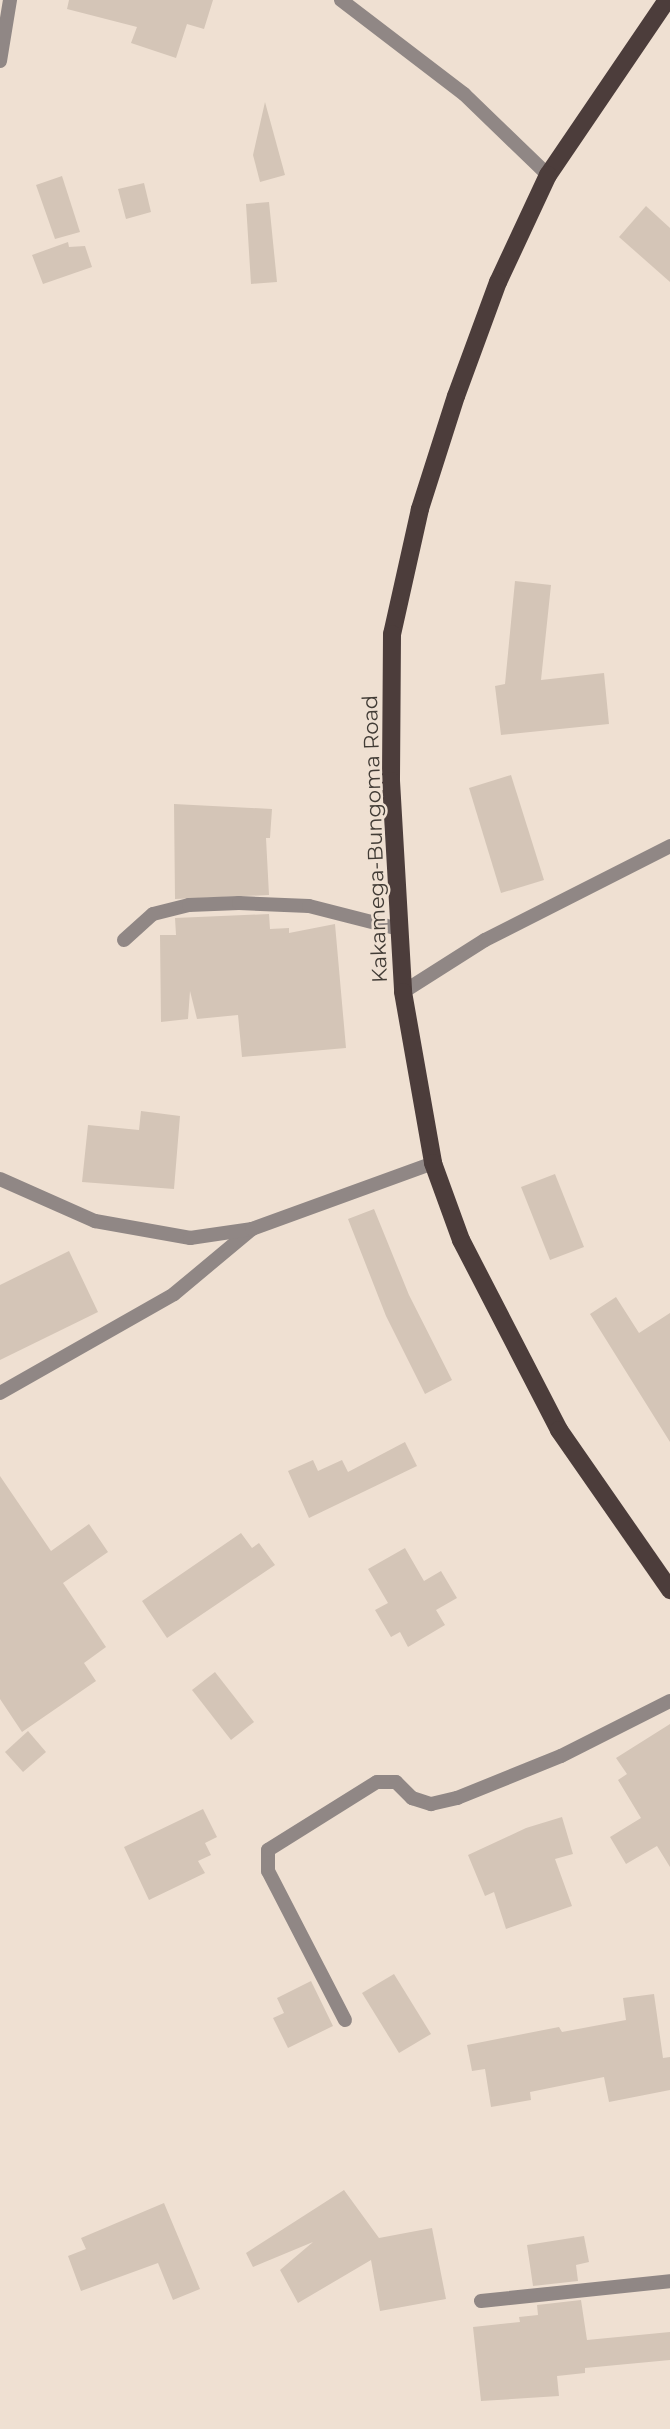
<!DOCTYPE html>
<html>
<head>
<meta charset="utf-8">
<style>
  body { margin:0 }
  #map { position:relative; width:670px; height:2429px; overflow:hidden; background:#efe0d2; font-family:Montserrat,sans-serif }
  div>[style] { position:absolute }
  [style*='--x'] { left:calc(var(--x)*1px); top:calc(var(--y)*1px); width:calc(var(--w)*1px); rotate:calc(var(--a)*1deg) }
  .building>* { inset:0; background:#d4c5b7 }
  .service>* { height:14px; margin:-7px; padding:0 7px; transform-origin:7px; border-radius:7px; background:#908785 }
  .minor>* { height:14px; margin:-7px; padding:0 7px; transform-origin:7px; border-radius:7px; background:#908785 }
  .primary>* { height:18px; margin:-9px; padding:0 9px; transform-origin:9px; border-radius:9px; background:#4c3d3b }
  span { translate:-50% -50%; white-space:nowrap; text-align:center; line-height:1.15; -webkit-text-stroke:5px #efe0d2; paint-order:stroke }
  .street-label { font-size:21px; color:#423c36 }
</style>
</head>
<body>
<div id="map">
  <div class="building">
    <div style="clip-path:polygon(69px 0,213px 0,204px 29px,187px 24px,176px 58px,131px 43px,137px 27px,67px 9px)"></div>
    <div style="clip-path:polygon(265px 102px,285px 175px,260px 182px,253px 155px)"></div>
    <div style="clip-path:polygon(62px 176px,80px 232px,55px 239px,36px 185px)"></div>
    <div style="clip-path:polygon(144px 183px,151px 212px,126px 219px,118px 189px)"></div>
    <div style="clip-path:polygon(269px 202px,277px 282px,251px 284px,246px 204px)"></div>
    <div style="clip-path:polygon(646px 206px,670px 228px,670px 282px,619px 237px)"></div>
    <div style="clip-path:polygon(68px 242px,69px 247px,85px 246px,92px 267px,43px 284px,32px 255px)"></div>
    <div style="clip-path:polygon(515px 581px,551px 585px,541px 680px,604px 673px,609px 724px,501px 735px,495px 686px,505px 684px)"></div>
    <div style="clip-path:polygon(511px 775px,544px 880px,501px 893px,469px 788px)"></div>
    <div style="clip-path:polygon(174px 804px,272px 809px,270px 838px,266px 838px,269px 895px,175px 899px)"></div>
    <div style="clip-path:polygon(269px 914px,270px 929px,289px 928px,289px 933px,335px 924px,346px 1048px,242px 1057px,238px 1015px,197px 1019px,190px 991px,188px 1019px,161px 1022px,160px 935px,176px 935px,175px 918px)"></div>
    <div style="clip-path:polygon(141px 1111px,180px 1116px,174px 1189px,82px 1182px,88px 1125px,139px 1130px)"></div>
    <div style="clip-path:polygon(555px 1174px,584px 1247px,550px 1260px,521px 1187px)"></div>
    <div style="clip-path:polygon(374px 1209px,409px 1295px,452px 1380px,425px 1394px,386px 1316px,348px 1219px)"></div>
    <div style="clip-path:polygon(69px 1251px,98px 1312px,0 1360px,0 1285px)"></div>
    <div style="clip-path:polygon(616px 1297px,639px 1333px,670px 1313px,670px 1442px,590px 1314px)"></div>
    <div style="clip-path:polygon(405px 1442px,417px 1466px,309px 1518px,288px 1471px,313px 1460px,318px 1471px,342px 1460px,348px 1472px)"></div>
    <div style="clip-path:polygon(0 1476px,51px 1551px,89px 1524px,108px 1552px,63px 1583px,106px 1647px,84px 1663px,96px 1681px,22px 1732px,0 1699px)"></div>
    <div style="clip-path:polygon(241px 1533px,252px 1548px,259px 1543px,275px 1565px,167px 1638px,142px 1601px)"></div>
    <div style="clip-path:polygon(405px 1548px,424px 1581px,441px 1571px,457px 1598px,436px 1610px,445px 1625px,408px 1647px,400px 1632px,391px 1637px,375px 1610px,388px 1603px,368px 1569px)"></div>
    <div style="clip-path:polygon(215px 1672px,254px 1722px,231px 1740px,192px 1690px)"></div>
    <div style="clip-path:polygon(670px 1724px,670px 1867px,657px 1846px,626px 1864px,610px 1837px,641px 1818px,618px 1780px,627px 1774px,616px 1758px)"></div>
    <div style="clip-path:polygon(28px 1731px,46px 1752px,23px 1772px,5px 1752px)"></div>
    <div style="clip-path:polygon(203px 1809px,217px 1837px,205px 1843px,211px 1855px,198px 1861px,205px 1873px,149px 1900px,124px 1847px)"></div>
    <div style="clip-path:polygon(562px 1817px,573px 1854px,555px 1859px,572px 1906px,506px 1929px,494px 1892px,485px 1896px,468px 1855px,526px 1828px)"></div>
    <div style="clip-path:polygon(394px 1974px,431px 2034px,399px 2053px,362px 1993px)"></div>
    <div style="clip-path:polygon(311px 1981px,333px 2026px,288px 2048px,273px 2018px,284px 2013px,277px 1998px)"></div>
    <div style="clip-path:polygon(654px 1994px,663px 2058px,670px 2057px,670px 2090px,609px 2102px,604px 2077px,530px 2092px,531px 2100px,491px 2107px,485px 2069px,472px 2071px,467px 2045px,559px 2027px,562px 2032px,626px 2020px,623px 1998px)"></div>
    <div style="clip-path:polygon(344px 2190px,379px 2238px,432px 2228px,446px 2299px,380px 2311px,371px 2260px,298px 2303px,280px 2270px,313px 2242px,253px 2267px,246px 2253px)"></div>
    <div style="clip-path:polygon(164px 2203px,200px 2289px,173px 2300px,158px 2263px,81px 2291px,68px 2256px,86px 2249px,81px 2238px)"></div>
    <div style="clip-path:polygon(584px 2236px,589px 2262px,576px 2265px,578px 2281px,533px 2286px,527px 2245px)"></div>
    <div style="clip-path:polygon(581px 2300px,587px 2340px,670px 2332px,670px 2360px,585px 2368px,585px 2373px,557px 2376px,559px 2396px,481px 2401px,473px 2327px,520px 2322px,519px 2317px,538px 2315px,537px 2305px)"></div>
  </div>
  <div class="service">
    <div style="--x:0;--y:61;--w:62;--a:-80.7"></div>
    <div style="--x:124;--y:940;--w:39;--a:-42"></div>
    <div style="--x:153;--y:914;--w:37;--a:-14"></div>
    <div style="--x:189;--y:905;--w:50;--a:-2.3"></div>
    <div style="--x:239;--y:903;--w:70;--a:2.5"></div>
    <div style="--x:309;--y:906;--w:93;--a:14.3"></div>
    <div style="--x:0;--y:1393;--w:200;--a:-29.6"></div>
    <div style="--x:174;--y:1294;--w:102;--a:-39.8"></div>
  </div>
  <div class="minor">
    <div style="--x:341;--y:0;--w:155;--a:37.4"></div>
    <div style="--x:464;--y:94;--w:117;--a:44"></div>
    <div style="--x:403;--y:992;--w:97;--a:-32.4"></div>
    <div style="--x:485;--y:940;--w:208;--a:-26.9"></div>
    <div style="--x:0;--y:1179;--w:104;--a:23.9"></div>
    <div style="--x:95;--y:1221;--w:97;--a:10.1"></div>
    <div style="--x:190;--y:1238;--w:63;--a:-8.3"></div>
    <div style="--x:252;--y:1229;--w:193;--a:-20"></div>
    <div style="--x:345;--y:2020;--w:168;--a:-117.3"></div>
    <div style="--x:268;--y:1871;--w:21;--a:-90"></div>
    <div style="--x:268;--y:1850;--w:128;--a:-32"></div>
    <div style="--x:377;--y:1782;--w:19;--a:0"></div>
    <div style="--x:396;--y:1782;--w:23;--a:45"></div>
    <div style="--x:412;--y:1798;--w:20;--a:18"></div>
    <div style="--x:431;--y:1804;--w:27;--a:-13"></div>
    <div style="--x:457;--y:1798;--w:112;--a:-22"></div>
    <div style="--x:561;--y:1756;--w:122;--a:-26.8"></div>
    <div style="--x:481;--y:2301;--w:190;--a:-6"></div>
  </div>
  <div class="primary">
    <div style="--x:667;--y:0;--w:212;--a:124.2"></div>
    <div style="--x:548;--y:175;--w:118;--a:115"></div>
    <div style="--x:498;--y:282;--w:121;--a:110.2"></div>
    <div style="--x:456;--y:396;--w:119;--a:107.7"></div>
    <div style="--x:420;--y:509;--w:128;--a:102.6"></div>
    <div style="--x:392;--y:634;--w:147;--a:90.4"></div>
    <div style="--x:391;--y:781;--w:211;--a:86.7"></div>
    <div style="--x:403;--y:992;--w:174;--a:80"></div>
    <div style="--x:433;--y:1163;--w:82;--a:70"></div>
    <div style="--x:461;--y:1240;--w:214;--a:62.7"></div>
    <div style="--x:559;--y:1430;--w:195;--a:55.2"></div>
  </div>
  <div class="street-label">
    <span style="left:375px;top:839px;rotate:-92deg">Kakamega-Bungoma Road</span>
  </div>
</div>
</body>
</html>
